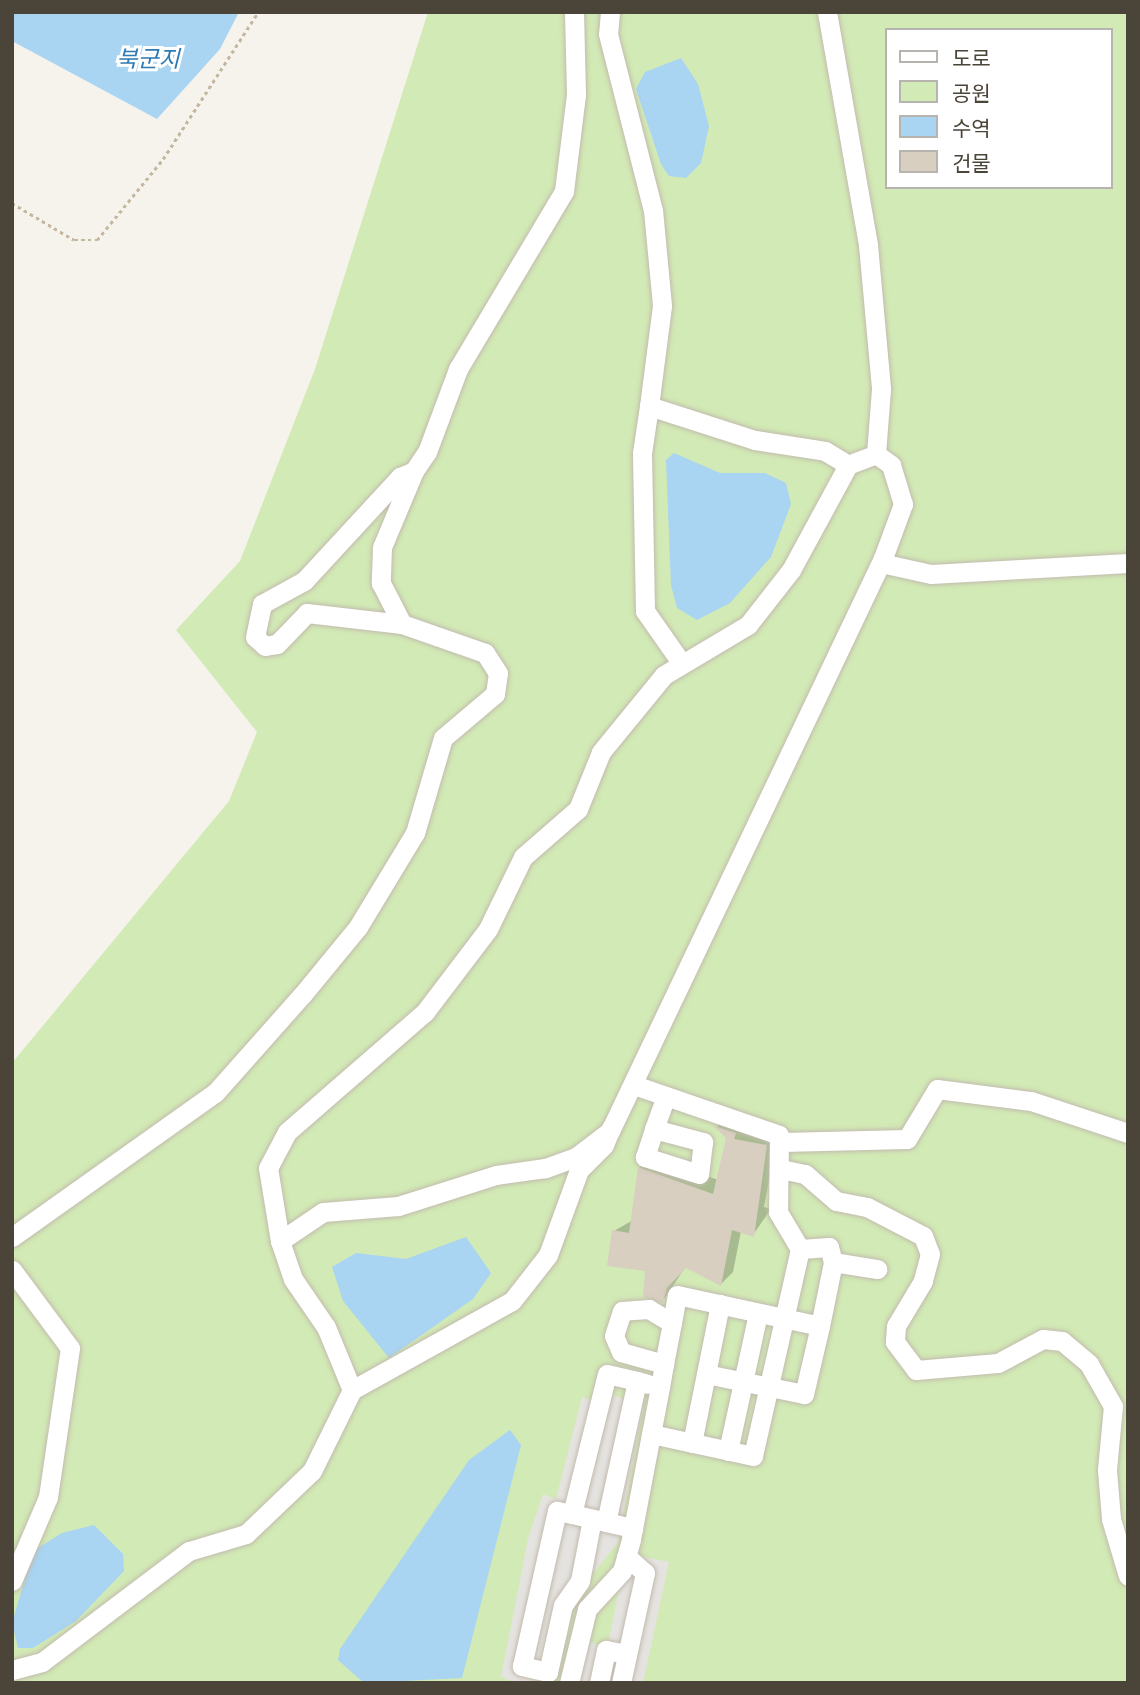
<!DOCTYPE html>
<html>
<head>
<meta charset="utf-8">
<style>
  body { margin:0 }
  #map { position:relative; width:1140px; height:1695px; overflow:hidden; background:#f6f3ec; font-family:"Space Grotesk","Noto Sans KR",sans-serif }
  div>[style] { position:absolute }
  [style*='--x'] { left:calc(var(--x)*1px); top:calc(var(--y)*1px); width:calc(var(--w)*1px); rotate:calc(var(--a)*1deg) }
  .green>* { inset:0; background:#d2eab5 }
  .parking>* { inset:0; background:#e5e3e0 }
  .water>* { inset:0; background:#a9d4f2 }
  .shadow>* { inset:0; background:#0003 }
  .building>* { inset:0; background:#d8cfc1 }
  .path>* { height:2.5px; margin-top:-1.25px; transform-origin:0; background:repeating-linear-gradient(90deg,#c4b79f 0 3.5px,transparent 0 7px) }
  .roads { filter:drop-shadow(0 0 2px #c2bbae) drop-shadow(0 0 2px #c2bbae) }
  .minor>* { height:19px; margin:-9.5px; padding:0 9.5px; transform-origin:9.5px; border-radius:9.5px; background:#fff }
  span { translate:-50% -50%; white-space:nowrap; text-align:center; line-height:1.15; -webkit-text-stroke:6px #fff; paint-order:stroke }
  .water-label { font-size:23px; color:#2e7ab2; font-style:italic }
  .frame { position:absolute; inset:0; border:14px solid #4b4439; pointer-events:none }
  .legend { position:absolute; left:885px; top:28px; width:228px; height:161px; box-sizing:border-box; background:#fff; border:2px solid #b7b4b0; margin:0; padding:9px 12px; list-style:none; font-size:21px; color:#4b4439 }
  .legend li { display:flex; align-items:center; gap:14px; height:35px }
  .legend b { width:35px; border:2px solid #b7b4b0 }
</style>
</head>
<body>
<div id="map">
  <div class="green">
    <div style="clip-path:polygon(evenodd,428px 12px,1128px 12px,1128px 1683px,12px 1683px,12px 1063px,229px 801px,257px 732px,176px 630px,240px 561px,315px 369px,428px 12px,886px 30px,1110px 30px,1110px 187px,886px 187px,886px 30px)"></div>
  </div>
  <div class="parking">
    <div style="clip-path:polygon(597px 1387px,643px 1408px,618px 1542px,567px 1607px,550px 1683px,518px 1683px,501px 1677px,528px 1539px,543px 1494px,556px 1499px,582px 1397px,593px 1401px)"></div>
    <div style="clip-path:polygon(639px 1556px,669px 1562px,643px 1683px,579px 1683px,587px 1639px,598px 1646px,609px 1640px,618px 1594px)"></div>
  </div>
  <div class="water">
    <div style="clip-path:polygon(12px 12px,239px 12px,220px 49px,157px 119px,12px 41px)"></div>
    <div style="clip-path:polygon(681px 58px,698px 84px,709px 126px,701px 163px,686px 178px,669px 176px,661px 164px,636px 89px,645px 72px)"></div>
    <div style="clip-path:polygon(674px 453px,720px 473px,765px 473px,786px 483px,791px 504px,771px 557px,730px 603px,697px 620px,677px 608px,671px 585px,666px 460px)"></div>
    <div style="clip-path:polygon(466px 1237px,491px 1273px,473px 1299px,389px 1358px,343px 1301px,332px 1267px,356px 1253px,406px 1259px)"></div>
    <div style="clip-path:polygon(510px 1430px,521px 1445px,462px 1678px,364px 1683px,338px 1660px,340px 1649px,469px 1460px)"></div>
    <div style="clip-path:polygon(94px 1525px,123px 1554px,124px 1571px,76px 1621px,33px 1648px,18px 1648px,12px 1623px,33px 1551px,62px 1533px)"></div>
  </div>
  <div class="shadow">
    <div style="clip-path:polygon(728px 1114px,778px 1133px,764px 1207px,771px 1209px,753px 1235px,741px 1231px,733px 1272px,721px 1284px,686px 1266px,663px 1301px,647px 1270px,614px 1231px,633px 1220px,640px 1167px,652px 1155px,718px 1180px,727px 1137px,717px 1126px)"></div>
  </div>
  <div class="building">
    <div style="clip-path:polygon(714px 1126px,736px 1133px,734px 1139px,767px 1145px,754px 1237px,732px 1230px,721px 1286px,686px 1268px,667px 1288px,663px 1303px,643px 1297px,645px 1271px,607px 1266px,612px 1230px,629px 1233px,638px 1167px,713px 1194px,726px 1138px)"></div>
  </div>
  <div class="path">
    <div style="--x:12;--y:203;--w:72;--a:30.8"></div>
    <div style="--x:74;--y:240;--w:23;--a:0"></div>
    <div style="--x:97;--y:240;--w:104;--a:-50.8"></div>
    <div style="--x:163;--y:159;--w:175;--a:-57.1"></div>
  </div>
  <div class="roads">
    <div class="minor">
      <div style="--x:610;--y:12;--w:22;--a:95"></div>
      <div style="--x:608;--y:34;--w:182;--a:75.7"></div>
      <div style="--x:653;--y:210;--w:96;--a:84.6"></div>
      <div style="--x:662;--y:306;--w:101;--a:97.4"></div>
      <div style="--x:827;--y:12;--w:237;--a:80"></div>
      <div style="--x:868;--y:245;--w:145;--a:84.8"></div>
      <div style="--x:881;--y:389;--w:65;--a:94.4"></div>
      <div style="--x:414;--y:471;--w:23;--a:-56"></div>
      <div style="--x:427;--y:452;--w:89;--a:-69.5"></div>
      <div style="--x:458;--y:369;--w:207;--a:-59.2"></div>
      <div style="--x:564;--y:191;--w:98;--a:-82.9"></div>
      <div style="--x:576;--y:94;--w:82;--a:-91.4"></div>
      <div style="--x:881;--y:563;--w:51;--a:12.4"></div>
      <div style="--x:931;--y:574;--w:197;--a:-3.2"></div>
      <div style="--x:680;--y:661;--w:61;--a:-125"></div>
      <div style="--x:645;--y:611;--w:158;--a:-91.1"></div>
      <div style="--x:642;--y:453;--w:48;--a:-81.5"></div>
      <div style="--x:649;--y:406;--w:111;--a:17.8"></div>
      <div style="--x:755;--y:440;--w:71;--a:8.9"></div>
      <div style="--x:825;--y:451;--w:27;--a:31"></div>
      <div style="--x:634;--y:1085;--w:153;--a:19"></div>
      <div style="--x:779;--y:1135;--w:77;--a:90.7"></div>
      <div style="--x:778;--y:1212;--w:43;--a:59.3"></div>
      <div style="--x:800;--y:1249;--w:212;--a:102.8"></div>
      <div style="--x:753;--y:1456;--w:104;--a:-167.8"></div>
      <div style="--x:654;--y:1129;--w:51;--a:14.9"></div>
      <div style="--x:703;--y:1142;--w:32;--a:97"></div>
      <div style="--x:699;--y:1174;--w:57;--a:-162.5"></div>
      <div style="--x:645;--y:1157;--w:29;--a:-72"></div>
      <div style="--x:654;--y:1129;--w:35;--a:-70"></div>
      <div style="--x:781;--y:1142;--w:126;--a:-1.4"></div>
      <div style="--x:907;--y:1139;--w:58;--a:-59"></div>
      <div style="--x:937;--y:1089;--w:95;--a:7.3"></div>
      <div style="--x:1031;--y:1101;--w:102;--a:18.3"></div>
      <div style="--x:781;--y:1169;--w:25;--a:12"></div>
      <div style="--x:805;--y:1174;--w:41;--a:41.1"></div>
      <div style="--x:836;--y:1201;--w:32;--a:11"></div>
      <div style="--x:867;--y:1207;--w:63;--a:27.4"></div>
      <div style="--x:923;--y:1236;--w:19;--a:69"></div>
      <div style="--x:930;--y:1254;--w:28;--a:105"></div>
      <div style="--x:923;--y:1281;--w:52;--a:121"></div>
      <div style="--x:896;--y:1326;--w:16;--a:94"></div>
      <div style="--x:895;--y:1342;--w:35;--a:53"></div>
      <div style="--x:916;--y:1370;--w:82;--a:-4.9"></div>
      <div style="--x:998;--y:1363;--w:51;--a:-28.1"></div>
      <div style="--x:1043;--y:1339;--w:19;--a:6"></div>
      <div style="--x:1062;--y:1341;--w:35;--a:40"></div>
      <div style="--x:1089;--y:1364;--w:48;--a:60.3"></div>
      <div style="--x:1113;--y:1406;--w:64;--a:95.4"></div>
      <div style="--x:1107;--y:1470;--w:49;--a:85.3"></div>
      <div style="--x:1111;--y:1519;--w:59;--a:73.4"></div>
      <div style="--x:12;--y:1237;--w:249;--a:-35.4"></div>
      <div style="--x:215;--y:1093;--w:132;--a:-48.4"></div>
      <div style="--x:303;--y:994;--w:87;--a:-50.6"></div>
      <div style="--x:358;--y:927;--w:110;--a:-58.8"></div>
      <div style="--x:415;--y:833;--w:99;--a:-73.6"></div>
      <div style="--x:443;--y:738;--w:68;--a:-40.2"></div>
      <div style="--x:495;--y:694;--w:21;--a:-82"></div>
      <div style="--x:498;--y:673;--w:24;--a:-123"></div>
      <div style="--x:485;--y:653;--w:88;--a:-160.7"></div>
      <div style="--x:402;--y:624;--w:96;--a:-173.4"></div>
      <div style="--x:307;--y:613;--w:43;--a:134.1"></div>
      <div style="--x:277;--y:644;--w:12;--a:171"></div>
      <div style="--x:265;--y:646;--w:13;--a:-138"></div>
      <div style="--x:255;--y:637;--w:34;--a:-78"></div>
      <div style="--x:262;--y:604;--w:48;--a:-28.7"></div>
      <div style="--x:304;--y:581;--w:142;--a:-47.3"></div>
      <div style="--x:400;--y:477;--w:15;--a:-23"></div>
      <div style="--x:414;--y:471;--w:82;--a:112.8"></div>
      <div style="--x:382;--y:547;--w:36;--a:92"></div>
      <div style="--x:381;--y:583;--w:46;--a:62.9"></div>
      <div style="--x:280;--y:1241;--w:74;--a:-99.3"></div>
      <div style="--x:268;--y:1168;--w:41;--a:-62.2"></div>
      <div style="--x:287;--y:1132;--w:183;--a:-41"></div>
      <div style="--x:425;--y:1012;--w:104;--a:-52.8"></div>
      <div style="--x:488;--y:929;--w:80;--a:-64.1"></div>
      <div style="--x:523;--y:857;--w:73;--a:-41.1"></div>
      <div style="--x:578;--y:809;--w:61;--a:-68"></div>
      <div style="--x:601;--y:752;--w:99;--a:-50.7"></div>
      <div style="--x:664;--y:675;--w:98;--a:-30.8"></div>
      <div style="--x:748;--y:625;--w:70;--a:-52"></div>
      <div style="--x:791;--y:570;--w:119;--a:-61.5"></div>
      <div style="--x:848;--y:465;--w:30;--a:-21"></div>
      <div style="--x:876;--y:454;--w:19;--a:36"></div>
      <div style="--x:891;--y:465;--w:41;--a:72.9"></div>
      <div style="--x:903;--y:504;--w:58;--a:110.3"></div>
      <div style="--x:883;--y:558;--w:635;--a:115.47"></div>
      <div style="--x:610;--y:1131;--w:43;--a:142.6"></div>
      <div style="--x:576;--y:1157;--w:33;--a:160"></div>
      <div style="--x:545;--y:1168;--w:49;--a:171.9"></div>
      <div style="--x:496;--y:1175;--w:103;--a:162.4"></div>
      <div style="--x:398;--y:1206;--w:75;--a:175.4"></div>
      <div style="--x:323;--y:1212;--w:52;--a:146"></div>
      <div style="--x:280;--y:1241;--w:40;--a:71.1"></div>
      <div style="--x:293;--y:1279;--w:58;--a:55.5"></div>
      <div style="--x:326;--y:1327;--w:68;--a:67.6"></div>
      <div style="--x:352;--y:1390;--w:183;--a:-29.1"></div>
      <div style="--x:512;--y:1301;--w:58;--a:-52"></div>
      <div style="--x:548;--y:1255;--w:90;--a:-70"></div>
      <div style="--x:579;--y:1170;--w:35;--a:-45"></div>
      <div style="--x:604;--y:1145;--w:18;--a:-68"></div>
      <div style="--x:800;--y:1249;--w:29;--a:-4"></div>
      <div style="--x:829;--y:1247;--w:16;--a:75"></div>
      <div style="--x:12;--y:1270;--w:97;--a:53.4"></div>
      <div style="--x:70;--y:1348;--w:151;--a:98.4"></div>
      <div style="--x:48;--y:1497;--w:91;--a:113.2"></div>
      <div style="--x:672;--y:1323;--w:28;--a:-80"></div>
      <div style="--x:677;--y:1295;--w:146;--a:12.2"></div>
      <div style="--x:820;--y:1326;--w:70;--a:103.2"></div>
      <div style="--x:804;--y:1394;--w:100;--a:-168.5"></div>
      <div style="--x:820;--y:1326;--w:65;--a:-78.5"></div>
      <div style="--x:833;--y:1262;--w:45;--a:9"></div>
      <div style="--x:692;--y:1443;--w:142;--a:-78.6"></div>
      <div style="--x:728;--y:1451;--w:141;--a:-77.7"></div>
      <div style="--x:572;--y:1514;--w:144;--a:-76"></div>
      <div style="--x:607;--y:1374;--w:31;--a:13"></div>
      <div style="--x:592;--y:1519;--w:63;--a:101"></div>
      <div style="--x:580;--y:1581;--w:29;--a:125"></div>
      <div style="--x:563;--y:1605;--w:69;--a:102.6"></div>
      <div style="--x:548;--y:1672;--w:27;--a:-167"></div>
      <div style="--x:522;--y:1666;--w:159;--a:-77.3"></div>
      <div style="--x:557;--y:1511;--w:15;--a:11"></div>
      <div style="--x:572;--y:1514;--w:35;--a:13"></div>
      <div style="--x:606;--y:1522;--w:28;--a:13"></div>
      <div style="--x:606;--y:1522;--w:144;--a:-77.6"></div>
      <div style="--x:637;--y:1381;--w:11;--a:15"></div>
      <div style="--x:12;--y:1670;--w:31;--a:-15"></div>
      <div style="--x:42;--y:1662;--w:184;--a:-37.1"></div>
      <div style="--x:189;--y:1551;--w:59;--a:-16.6"></div>
      <div style="--x:246;--y:1534;--w:91;--a:-43.7"></div>
      <div style="--x:312;--y:1471;--w:90;--a:-63.7"></div>
      <div style="--x:569;--y:1683;--w:76;--a:-76.3"></div>
      <div style="--x:587;--y:1609;--w:52;--a:-47.4"></div>
      <div style="--x:622;--y:1571;--w:33;--a:-74"></div>
      <div style="--x:631;--y:1539;--w:155;--a:-79.2"></div>
      <div style="--x:660;--y:1387;--w:23;--a:-80"></div>
      <div style="--x:664;--y:1364;--w:42;--a:-79"></div>
      <div style="--x:672;--y:1323;--w:27;--a:-149"></div>
      <div style="--x:649;--y:1309;--w:27;--a:176"></div>
      <div style="--x:622;--y:1311;--w:26;--a:108"></div>
      <div style="--x:614;--y:1336;--w:17;--a:66"></div>
      <div style="--x:621;--y:1352;--w:45;--a:15.6"></div>
      <div style="--x:599;--y:1683;--w:34;--a:-78"></div>
      <div style="--x:606;--y:1650;--w:20;--a:11"></div>
      <div style="--x:621;--y:1683;--w:113;--a:-77.7"></div>
      <div style="--x:645;--y:1573;--w:25;--a:-138"></div>
    </div>
  </div>
  <div class="water-label">
    <span style="left:148px;top:59px">북군지</span>
  </div>
  <div class="frame"></div>
  <ul class="legend">
  <li><b style="height:9px;background:#fff"></b>도로</li>
  <li><b style="height:19px;background:#d2eab5"></b>공원</li>
  <li><b style="height:19px;background:#a9d4f2"></b>수역</li>
  <li><b style="height:19px;background:#d8cfc1"></b>건물</li>
  </ul>
</div>
</body>
</html>
